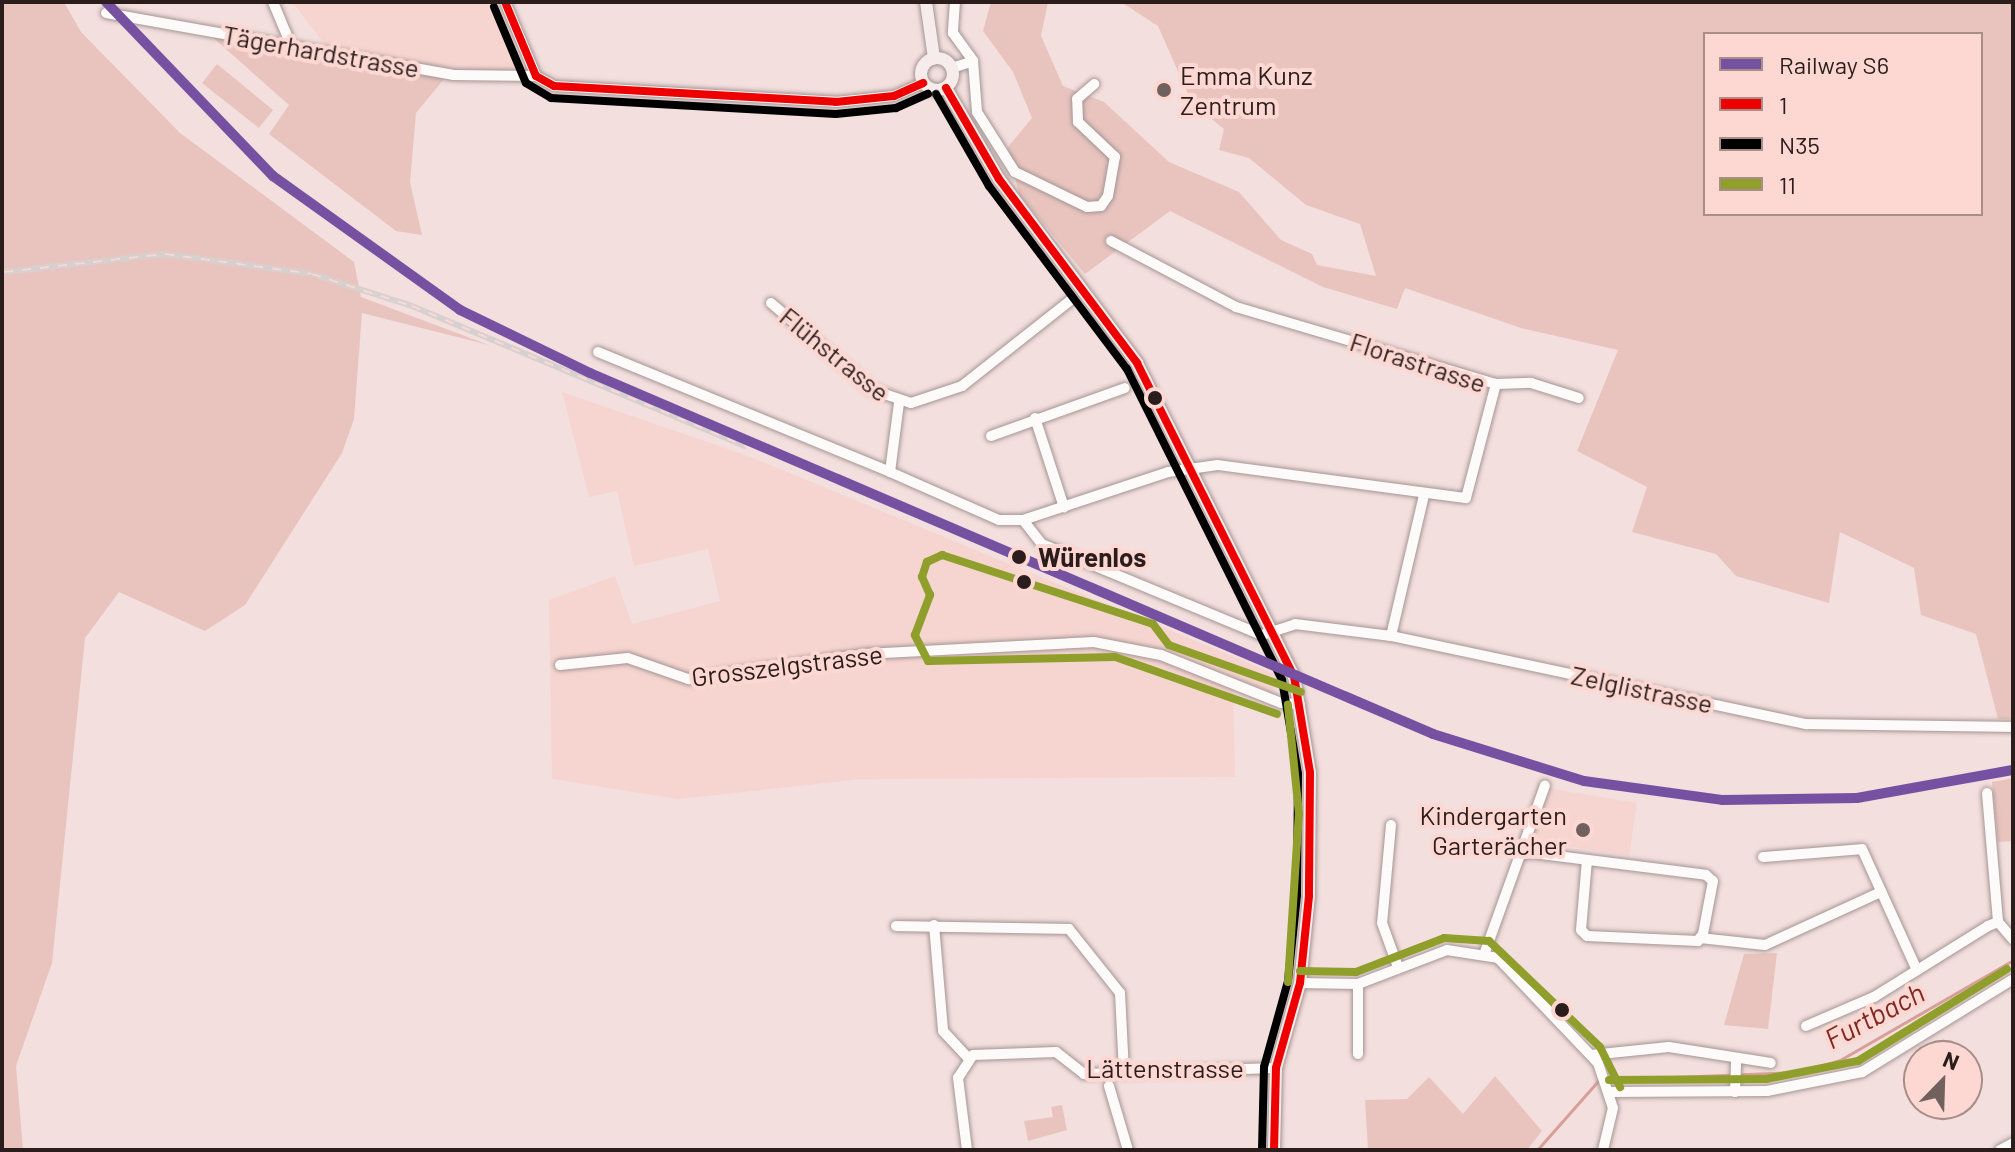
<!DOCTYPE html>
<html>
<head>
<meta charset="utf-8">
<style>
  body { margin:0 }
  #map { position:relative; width:2015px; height:1152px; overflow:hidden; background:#f3dfdd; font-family:Barlow,sans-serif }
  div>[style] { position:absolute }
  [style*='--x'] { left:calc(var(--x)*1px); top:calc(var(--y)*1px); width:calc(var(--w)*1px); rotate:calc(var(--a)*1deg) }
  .built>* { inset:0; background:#f6d5d0 }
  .green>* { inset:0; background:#e9c4bf }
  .stream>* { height:3px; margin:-1.5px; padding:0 1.5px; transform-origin:1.5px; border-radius:1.5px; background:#d89f98 }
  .roads { filter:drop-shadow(0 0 2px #a49594) drop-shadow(0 0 2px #a49594) }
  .minor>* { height:10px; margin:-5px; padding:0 5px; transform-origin:5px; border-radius:5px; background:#fdfafa }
  .major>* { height:12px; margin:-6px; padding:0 6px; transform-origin:6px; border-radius:6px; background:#f5eceb }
  .major>.ring { margin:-6px; padding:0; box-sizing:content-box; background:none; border:12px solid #f5eceb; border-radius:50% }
  .rail>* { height:6px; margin-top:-3px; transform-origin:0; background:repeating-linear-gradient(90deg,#fdd8d3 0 9px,#d6d1d0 0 18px); box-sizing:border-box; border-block:2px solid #d6d1d0 }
  .bus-1>* { height:8px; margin:-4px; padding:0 4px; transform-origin:4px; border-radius:4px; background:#e00 }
  .bus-2>* { height:8px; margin:-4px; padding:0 4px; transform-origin:4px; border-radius:4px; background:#000 }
  .bus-3>* { height:8px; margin:-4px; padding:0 4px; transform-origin:4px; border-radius:4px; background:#909f2c }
  .rail-1>* { height:10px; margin:-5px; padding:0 5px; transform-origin:5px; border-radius:5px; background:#7751a1 }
  .dots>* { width:22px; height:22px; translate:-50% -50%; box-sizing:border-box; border:4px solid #fdd8d3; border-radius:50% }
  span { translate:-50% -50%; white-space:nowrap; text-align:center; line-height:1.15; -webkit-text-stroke:8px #fdd8d3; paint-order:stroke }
  .street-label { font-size:26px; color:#2a1d1b }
  .poi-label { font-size:26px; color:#2a1d1b }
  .left { translate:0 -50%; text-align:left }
  .right { translate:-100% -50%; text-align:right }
  .stop-label { font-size:26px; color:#2a1d1b; font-weight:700 }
  .water-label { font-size:28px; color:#7e2821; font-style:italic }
  .frame { position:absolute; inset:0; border:4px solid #2a1d1b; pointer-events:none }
  .legend { position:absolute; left:1703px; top:32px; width:280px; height:184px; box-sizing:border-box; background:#fdd8d3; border:2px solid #a98d89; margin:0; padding:10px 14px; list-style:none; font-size:24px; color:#2a1d1b }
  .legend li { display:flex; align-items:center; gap:16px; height:40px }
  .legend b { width:40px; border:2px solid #a98d89 }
  .north { position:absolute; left:1903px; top:1040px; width:80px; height:80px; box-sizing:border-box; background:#fdd8d3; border:2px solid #a98d89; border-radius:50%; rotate:23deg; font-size:22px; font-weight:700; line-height:32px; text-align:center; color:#2a1d1b }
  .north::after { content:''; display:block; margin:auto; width:28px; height:36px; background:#70615f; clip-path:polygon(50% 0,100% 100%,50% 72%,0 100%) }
</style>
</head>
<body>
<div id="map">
  <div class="built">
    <div style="clip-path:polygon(292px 2px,490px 2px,518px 67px,514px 74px,447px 70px,327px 47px)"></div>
    <div style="clip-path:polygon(562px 392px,751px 457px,1280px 676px,1269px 704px,1233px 690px,1235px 777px,862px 779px,678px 799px,552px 779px,549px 600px,615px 576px,632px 624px,720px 601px,708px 549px,634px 566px,617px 491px,589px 497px)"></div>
    <div style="clip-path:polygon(1547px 788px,1637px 803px,1629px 856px,1529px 840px)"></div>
  </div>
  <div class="green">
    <div style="clip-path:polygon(2px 2px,64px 2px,81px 32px,180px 133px,354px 262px,361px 297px,489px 345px,362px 313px,354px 419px,342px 453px,245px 605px,205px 631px,119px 592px,85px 638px,52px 963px,16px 1066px,23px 1150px,2px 1150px)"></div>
    <div style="clip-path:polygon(evenodd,991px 2px,1048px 2px,1041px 36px,1063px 86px,1104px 102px,1169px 162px,1239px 192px,1281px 240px,1312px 254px,1317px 265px,1376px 276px,1360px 224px,1306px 205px,1249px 158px,1219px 150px,1224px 129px,1192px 103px,1158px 26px,1121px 2px,2013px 2px,2013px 719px,1998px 719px,1976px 634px,1921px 615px,1914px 568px,1840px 532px,1829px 603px,1736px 576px,1716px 554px,1632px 532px,1647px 487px,1577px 451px,1618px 350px,1521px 328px,1405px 288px,1397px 309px,1323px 287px,1170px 211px,1085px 274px,1019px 194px,1008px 147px,1032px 118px,1013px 72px,983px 31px,991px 2px,1705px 34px,1981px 34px,1981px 214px,1705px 214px,1705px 34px)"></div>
    <div style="clip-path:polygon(208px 33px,444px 79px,416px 113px,410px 182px,422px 235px,396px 231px,269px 134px,289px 105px)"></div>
    <div style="clip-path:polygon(217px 64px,273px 110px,259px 128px,202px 83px)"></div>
    <div style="clip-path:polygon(2013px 778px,2013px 841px,1998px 842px,1992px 782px)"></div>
    <div style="clip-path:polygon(1777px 953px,1768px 1029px,1724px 1025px,1744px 954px)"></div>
    <div style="clip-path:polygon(1495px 1076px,1542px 1131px,1527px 1150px,1368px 1150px,1365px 1100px,1407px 1099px,1429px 1077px,1463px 1114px)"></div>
    <div style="clip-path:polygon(1062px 1105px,1067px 1130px,1028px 1141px,1024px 1121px,1053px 1117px,1051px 1107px)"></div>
  </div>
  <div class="stream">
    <div style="--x:1537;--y:1150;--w:94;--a:-48.5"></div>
    <div style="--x:1599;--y:1080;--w:201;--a:-2.3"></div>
    <div style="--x:1800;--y:1072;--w:42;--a:-16.7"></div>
    <div style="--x:1840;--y:1060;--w:200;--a:-30"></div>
  </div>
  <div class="roads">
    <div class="minor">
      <div style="--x:273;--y:2;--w:47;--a:67.3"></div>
      <div style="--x:505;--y:2;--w:80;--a:67.3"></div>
      <div style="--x:536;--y:76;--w:21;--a:29"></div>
      <div style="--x:554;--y:86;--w:282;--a:3.2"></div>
      <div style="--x:836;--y:102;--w:58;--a:-5.9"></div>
      <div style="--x:894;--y:96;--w:32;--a:-24"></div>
      <div style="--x:955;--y:2;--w:31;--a:94"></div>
      <div style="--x:953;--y:33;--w:34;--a:54"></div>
      <div style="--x:106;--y:13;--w:352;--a:10.1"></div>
      <div style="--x:453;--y:75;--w:83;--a:0.7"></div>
      <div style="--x:952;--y:68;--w:22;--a:-18"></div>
      <div style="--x:973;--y:61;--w:51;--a:85.5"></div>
      <div style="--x:977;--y:112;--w:71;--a:57.7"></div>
      <div style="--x:1015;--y:172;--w:80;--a:25.9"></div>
      <div style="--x:1087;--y:207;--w:14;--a:-4"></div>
      <div style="--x:1101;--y:206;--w:12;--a:-55"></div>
      <div style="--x:1108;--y:196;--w:40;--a:-80"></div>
      <div style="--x:1115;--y:157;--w:51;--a:-136.6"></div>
      <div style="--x:1078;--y:122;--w:23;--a:-92"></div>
      <div style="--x:1077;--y:99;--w:23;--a:-41"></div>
      <div style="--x:1111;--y:241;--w:141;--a:27.8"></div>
      <div style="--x:1236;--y:307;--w:271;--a:16.5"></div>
      <div style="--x:1496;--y:384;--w:35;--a:-2"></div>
      <div style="--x:1531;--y:383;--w:50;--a:17.4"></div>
      <div style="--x:771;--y:303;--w:134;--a:40.5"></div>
      <div style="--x:873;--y:390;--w:40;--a:18.9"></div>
      <div style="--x:911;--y:403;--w:54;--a:-18.4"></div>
      <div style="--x:962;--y:386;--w:139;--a:-38.3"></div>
      <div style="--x:598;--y:352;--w:316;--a:22.3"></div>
      <div style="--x:1035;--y:418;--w:94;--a:72"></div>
      <div style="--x:991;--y:436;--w:142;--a:-19.7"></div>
      <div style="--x:890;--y:472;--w:119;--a:23.8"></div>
      <div style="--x:999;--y:520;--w:24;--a:0"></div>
      <div style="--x:1023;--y:520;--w:153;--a:-18.3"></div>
      <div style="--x:1168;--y:472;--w:50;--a:-8"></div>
      <div style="--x:1218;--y:465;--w:250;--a:7.6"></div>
      <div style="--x:1466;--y:498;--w:118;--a:-75.3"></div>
      <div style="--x:890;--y:472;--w:70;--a:-82.6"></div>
      <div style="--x:1023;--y:520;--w:31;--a:52"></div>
      <div style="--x:1042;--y:544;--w:238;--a:22.5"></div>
      <div style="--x:1262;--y:635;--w:35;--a:-18"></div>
      <div style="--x:1295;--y:624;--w:97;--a:7.1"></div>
      <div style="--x:1391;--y:636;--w:424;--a:12"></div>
      <div style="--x:1806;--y:724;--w:207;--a:0.8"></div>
      <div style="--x:1391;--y:636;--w:145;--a:-76.8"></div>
      <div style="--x:560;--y:665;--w:68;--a:-5.9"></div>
      <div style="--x:628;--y:658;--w:64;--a:19.3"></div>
      <div style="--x:688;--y:679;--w:179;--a:-8"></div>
      <div style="--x:865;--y:654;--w:229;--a:-3"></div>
      <div style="--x:1094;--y:642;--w:68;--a:11"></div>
      <div style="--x:1161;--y:655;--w:129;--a:21.8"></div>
      <div style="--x:1281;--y:703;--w:19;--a:3"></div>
      <div style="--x:1987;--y:793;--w:129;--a:85.1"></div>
      <div style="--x:1391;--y:825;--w:98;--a:95.2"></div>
      <div style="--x:1382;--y:923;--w:47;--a:70"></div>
      <div style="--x:1523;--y:854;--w:10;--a:-6"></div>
      <div style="--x:1533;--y:853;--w:174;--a:7.2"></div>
      <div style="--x:1706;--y:875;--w:9;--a:41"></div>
      <div style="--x:1713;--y:881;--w:54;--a:100.7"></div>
      <div style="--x:1703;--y:934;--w:9;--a:126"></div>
      <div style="--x:1698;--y:941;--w:111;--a:-177.4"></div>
      <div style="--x:1587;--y:936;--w:8;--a:-135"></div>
      <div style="--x:1581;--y:930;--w:70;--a:-85.1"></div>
      <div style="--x:1763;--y:857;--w:99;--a:-4.6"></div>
      <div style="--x:1862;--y:849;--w:133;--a:65.6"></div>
      <div style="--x:934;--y:925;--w:106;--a:85.1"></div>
      <div style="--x:943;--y:1031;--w:35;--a:47"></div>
      <div style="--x:896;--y:926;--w:173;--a:1"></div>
      <div style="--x:1069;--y:929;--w:82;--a:51.4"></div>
      <div style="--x:1120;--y:993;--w:78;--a:87.1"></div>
      <div style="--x:1700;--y:938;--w:65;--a:6.1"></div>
      <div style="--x:1765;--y:945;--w:128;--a:-24.6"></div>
      <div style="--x:1485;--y:952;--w:177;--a:-70.2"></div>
      <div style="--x:1300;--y:983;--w:58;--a:1"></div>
      <div style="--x:1358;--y:984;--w:95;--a:-20.9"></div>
      <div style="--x:1447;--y:950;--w:52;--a:8.9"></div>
      <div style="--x:1498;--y:958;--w:145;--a:46.4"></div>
      <div style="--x:1598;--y:1063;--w:47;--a:71.6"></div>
      <div style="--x:1613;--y:1108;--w:43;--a:103.4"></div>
      <div style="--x:1806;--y:1026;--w:74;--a:-23.1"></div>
      <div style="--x:1874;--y:997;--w:134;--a:-31.9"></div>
      <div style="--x:1988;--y:926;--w:11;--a:-22"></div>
      <div style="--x:1998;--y:922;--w:23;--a:49"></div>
      <div style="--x:1358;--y:1054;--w:70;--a:-90"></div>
      <div style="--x:1591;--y:1055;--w:78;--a:-5.9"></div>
      <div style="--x:1669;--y:1047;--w:103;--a:8.9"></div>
      <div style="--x:1109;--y:1086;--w:67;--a:73.5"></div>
      <div style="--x:1609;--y:1092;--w:158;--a:-0.4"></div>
      <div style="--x:1767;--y:1091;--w:97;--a:-11.3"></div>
      <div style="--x:1862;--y:1072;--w:177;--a:-31.6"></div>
      <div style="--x:1735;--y:1092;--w:29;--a:-88"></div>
      <div style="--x:967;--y:1150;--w:73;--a:-97.1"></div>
      <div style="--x:958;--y:1078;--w:27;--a:-57"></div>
      <div style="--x:973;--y:1055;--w:83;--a:-2.1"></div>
      <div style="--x:1056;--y:1052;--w:36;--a:38"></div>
      <div style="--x:1084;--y:1074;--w:192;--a:-1.8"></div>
      <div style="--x:2000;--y:1150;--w:15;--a:-28"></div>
    </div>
    <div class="major">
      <div style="--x:926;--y:2;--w:57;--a:81.9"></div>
      <div class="ring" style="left:921px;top:58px;width:20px;height:20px"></div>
      <div style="--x:946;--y:88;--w:105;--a:59.8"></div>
      <div style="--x:999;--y:179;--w:230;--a:53.1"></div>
      <div style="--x:1137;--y:363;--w:350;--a:63.4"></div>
      <div style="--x:1294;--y:676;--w:98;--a:80.6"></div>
      <div style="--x:1310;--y:773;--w:123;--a:90.5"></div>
      <div style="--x:1309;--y:896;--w:87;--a:95.9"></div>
      <div style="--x:1300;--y:983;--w:88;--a:105.8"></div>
      <div style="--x:1276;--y:1068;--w:82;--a:91.4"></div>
    </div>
  </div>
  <div class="rail">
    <div style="--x:4;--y:272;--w:162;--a:-6.4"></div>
    <div style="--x:165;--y:254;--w:148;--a:7.7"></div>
    <div style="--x:312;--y:274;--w:105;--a:17.7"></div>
    <div style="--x:412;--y:306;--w:363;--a:22.8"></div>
  </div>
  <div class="bus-1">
    <div style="--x:505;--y:2;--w:80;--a:67.3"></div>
    <div style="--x:536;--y:76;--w:21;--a:29"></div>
    <div style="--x:554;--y:86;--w:282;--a:3.2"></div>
    <div style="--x:836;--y:102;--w:58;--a:-5.9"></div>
    <div style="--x:894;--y:96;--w:32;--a:-24"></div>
    <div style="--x:946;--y:88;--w:105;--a:59.8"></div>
    <div style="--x:999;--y:179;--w:230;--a:53.1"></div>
    <div style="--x:1137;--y:363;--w:350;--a:63.4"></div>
    <div style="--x:1294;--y:676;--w:98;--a:80.6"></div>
    <div style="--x:1310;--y:773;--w:123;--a:90.5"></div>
    <div style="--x:1309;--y:896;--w:87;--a:95.9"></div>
    <div style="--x:1300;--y:983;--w:88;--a:105.8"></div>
    <div style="--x:1276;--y:1068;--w:82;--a:91.4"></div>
  </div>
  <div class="bus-2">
    <div style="--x:494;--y:7;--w:82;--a:67.2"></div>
    <div style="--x:526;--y:83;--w:29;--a:31"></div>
    <div style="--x:551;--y:98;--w:285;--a:3.2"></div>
    <div style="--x:836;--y:114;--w:60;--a:-5.7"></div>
    <div style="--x:896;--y:108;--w:35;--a:-24"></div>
    <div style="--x:936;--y:94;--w:106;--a:60.1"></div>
    <div style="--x:989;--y:186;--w:229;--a:53"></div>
    <div style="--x:1127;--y:369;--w:347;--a:63.5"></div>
    <div style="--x:1282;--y:680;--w:95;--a:80.3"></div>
    <div style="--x:1298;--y:774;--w:121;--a:90.5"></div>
    <div style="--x:1297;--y:895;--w:86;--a:96"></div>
    <div style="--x:1288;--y:981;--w:89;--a:105.6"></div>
    <div style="--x:1264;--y:1067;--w:83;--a:91.4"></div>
  </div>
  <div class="bus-3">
    <div style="--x:1277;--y:714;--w:172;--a:-160.6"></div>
    <div style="--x:1115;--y:657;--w:187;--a:178.8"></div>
    <div style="--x:928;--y:661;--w:29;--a:-117"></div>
    <div style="--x:915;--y:635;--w:43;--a:-69.4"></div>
    <div style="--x:930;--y:595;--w:20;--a:-114"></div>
    <div style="--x:922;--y:577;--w:16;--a:-72"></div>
    <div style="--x:927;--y:562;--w:17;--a:-25"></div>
    <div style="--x:942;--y:555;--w:222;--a:18.1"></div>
    <div style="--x:1153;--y:624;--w:26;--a:53"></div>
    <div style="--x:1169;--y:645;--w:140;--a:19.6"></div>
    <div style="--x:1300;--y:971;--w:56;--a:1"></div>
    <div style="--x:1356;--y:972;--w:94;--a:-21.1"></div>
    <div style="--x:1444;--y:938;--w:45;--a:3.8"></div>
    <div style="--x:1489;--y:941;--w:153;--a:43.7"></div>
    <div style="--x:1600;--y:1047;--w:45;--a:63.4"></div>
    <div style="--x:1288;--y:982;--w:168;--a:-86.3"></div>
    <div style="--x:1299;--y:814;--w:110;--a:-95.8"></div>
    <div style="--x:1609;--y:1080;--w:157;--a:-0.4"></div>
    <div style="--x:1766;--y:1079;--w:94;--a:-11.1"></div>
    <div style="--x:1858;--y:1061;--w:175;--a:-31.7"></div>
  </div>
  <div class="rail-1">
    <div style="--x:106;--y:2;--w:241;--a:46.2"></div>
    <div style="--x:273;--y:176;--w:230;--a:35.6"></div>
    <div style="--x:460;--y:310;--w:144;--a:25.9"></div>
    <div style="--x:590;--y:373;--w:917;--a:23.18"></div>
    <div style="--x:1433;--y:734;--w:158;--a:17.3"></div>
    <div style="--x:1584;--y:781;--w:139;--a:7.8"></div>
    <div style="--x:1722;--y:800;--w:135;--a:-0.8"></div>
    <div style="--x:1857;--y:798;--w:158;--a:-10.2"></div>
  </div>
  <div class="dots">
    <div style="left:1164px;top:90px;background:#70615f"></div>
    <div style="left:1155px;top:398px;background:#2a1d1b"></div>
    <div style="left:1019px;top:557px;background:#2a1d1b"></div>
    <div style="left:1024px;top:582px;background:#2a1d1b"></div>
    <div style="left:1583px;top:830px;background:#70615f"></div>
    <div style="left:1562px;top:1010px;background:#2a1d1b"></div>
  </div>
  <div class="street-label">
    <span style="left:321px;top:51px;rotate:10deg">Tägerhardstrasse</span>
    <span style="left:835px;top:354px;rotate:39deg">Flühstrasse</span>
    <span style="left:1418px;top:362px;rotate:18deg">Florastrasse</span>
    <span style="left:787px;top:665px;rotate:-7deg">Grosszelgstrasse</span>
    <span style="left:1642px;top:689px;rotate:12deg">Zelglistrasse</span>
    <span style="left:1165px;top:1068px">Lättenstrasse</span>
  </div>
  <div class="poi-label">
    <span class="left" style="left:1180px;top:90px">Emma Kunz<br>Zentrum</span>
    <span class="right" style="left:1567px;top:830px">Kindergarten<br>Garterächer</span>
  </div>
  <div class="stop-label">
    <span class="left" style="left:1038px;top:557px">Würenlos</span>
  </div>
  <div class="water-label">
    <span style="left:1874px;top:1015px;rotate:-28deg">Furtbach</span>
  </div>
  <div class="frame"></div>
  <ul class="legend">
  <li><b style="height:10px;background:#7751a1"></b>Railway S6</li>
  <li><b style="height:10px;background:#e00"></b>1</li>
  <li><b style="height:10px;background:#000"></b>N35</li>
  <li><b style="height:10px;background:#909f2c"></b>11</li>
  </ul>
  <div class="north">N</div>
</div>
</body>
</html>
